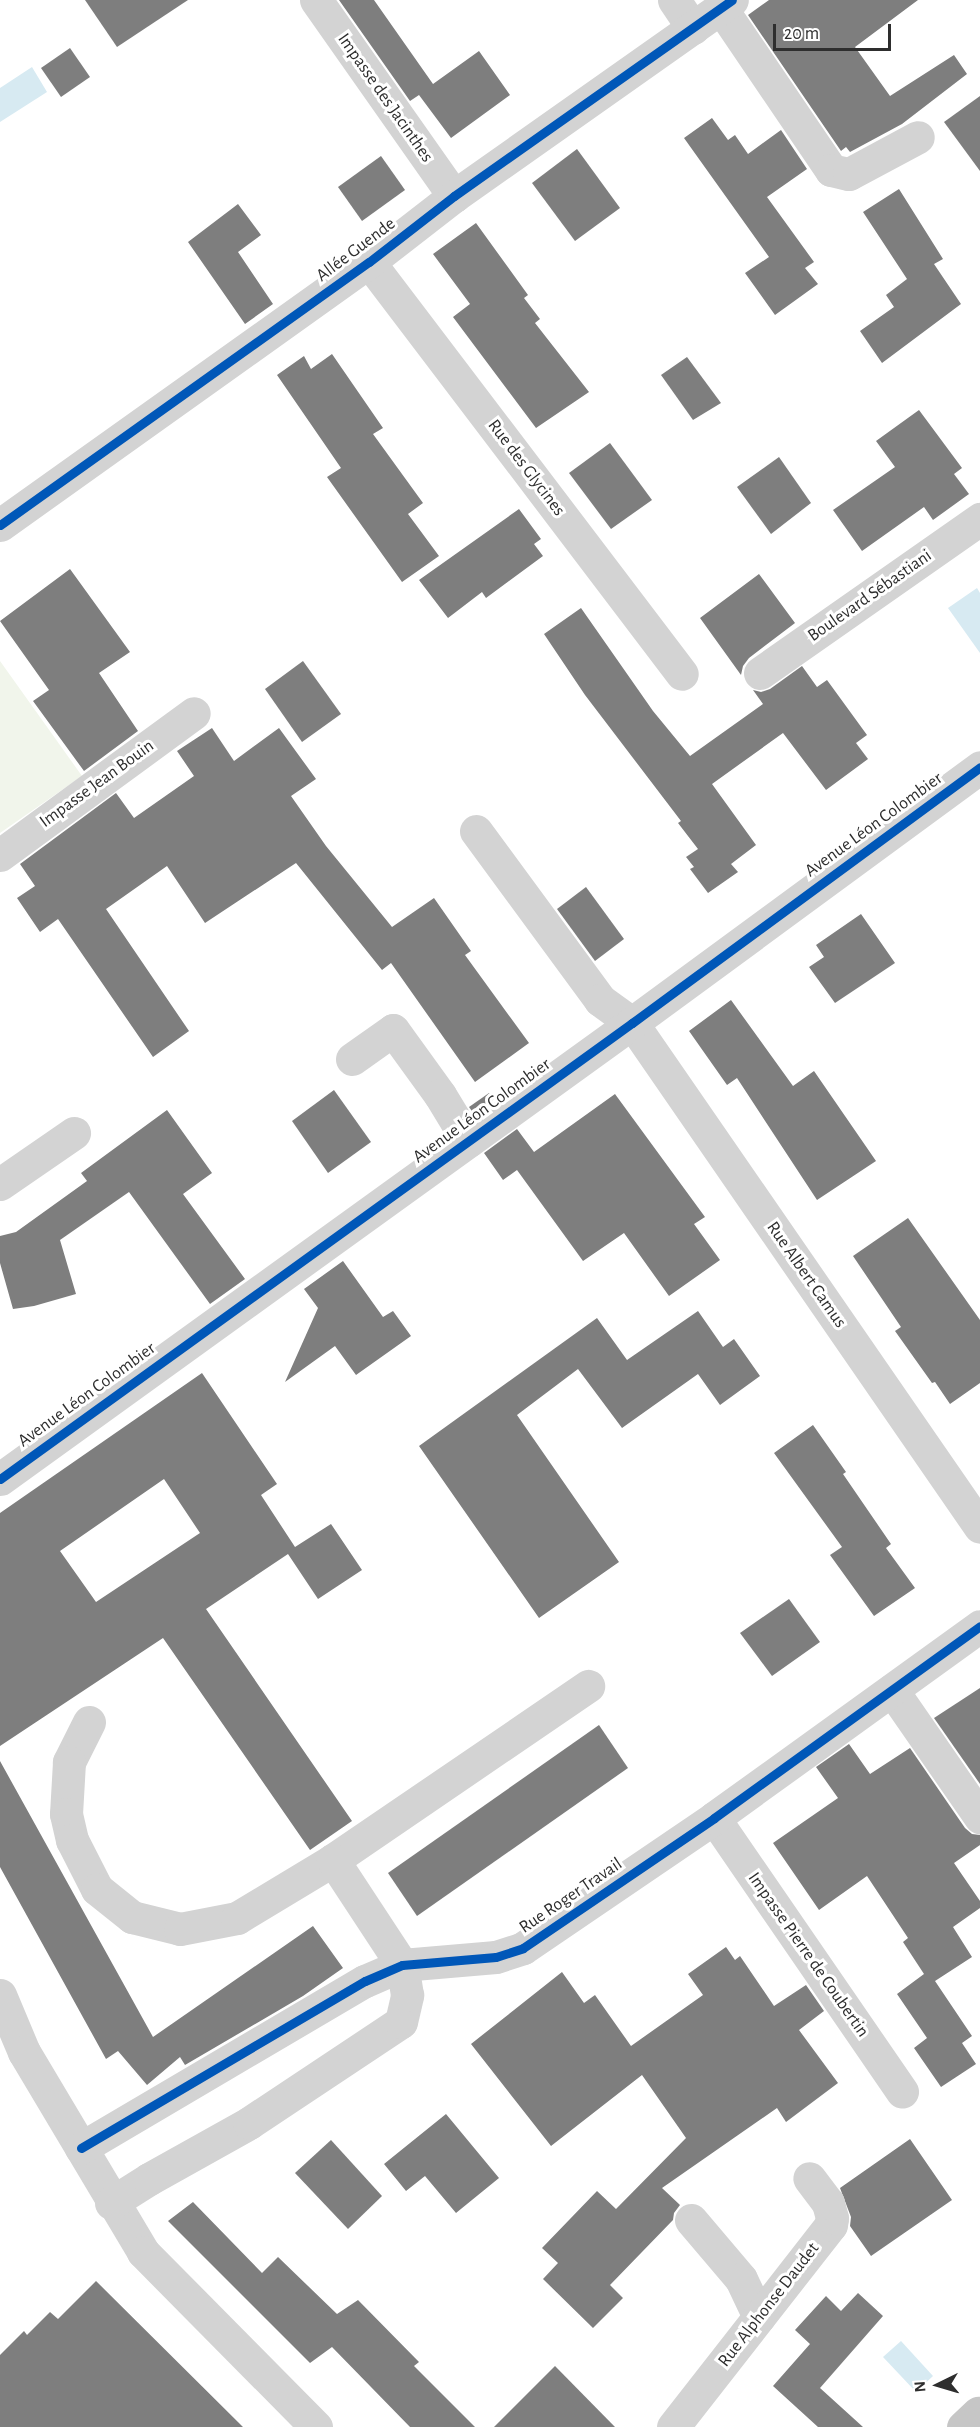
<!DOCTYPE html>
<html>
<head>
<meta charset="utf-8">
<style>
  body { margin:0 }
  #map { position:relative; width:980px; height:2427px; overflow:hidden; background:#fff; font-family:"Alegreya Sans",sans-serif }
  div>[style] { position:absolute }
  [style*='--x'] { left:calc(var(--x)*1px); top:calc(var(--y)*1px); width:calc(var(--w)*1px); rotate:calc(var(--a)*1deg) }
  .green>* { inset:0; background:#f1f5eb }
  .water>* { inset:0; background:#d7eaf2 }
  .building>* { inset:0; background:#7e7e7e }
  .minor>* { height:33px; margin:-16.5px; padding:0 16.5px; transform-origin:16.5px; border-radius:16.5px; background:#d3d3d3 }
  .major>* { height:33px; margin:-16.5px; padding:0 16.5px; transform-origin:16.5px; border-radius:16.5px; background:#c6c6c6 }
  .cycleway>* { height:9px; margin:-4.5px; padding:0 4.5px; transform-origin:4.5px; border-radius:4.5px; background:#0057b8 }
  span { translate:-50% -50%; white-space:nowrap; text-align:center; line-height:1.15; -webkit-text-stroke:6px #fff; paint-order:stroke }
  .street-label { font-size:18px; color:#2e2e2e }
  .north { position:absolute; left:908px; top:2355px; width:60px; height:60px; -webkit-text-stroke:4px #fff; paint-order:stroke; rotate:265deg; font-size:16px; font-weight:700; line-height:24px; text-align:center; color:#2e2e2e }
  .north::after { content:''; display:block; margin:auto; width:21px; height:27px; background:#2e2e2e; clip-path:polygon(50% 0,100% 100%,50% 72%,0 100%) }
  .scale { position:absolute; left:773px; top:24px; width:118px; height:27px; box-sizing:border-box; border:3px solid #2e2e2e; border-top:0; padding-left:8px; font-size:18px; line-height:21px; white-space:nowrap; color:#2e2e2e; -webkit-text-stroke:4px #fff; paint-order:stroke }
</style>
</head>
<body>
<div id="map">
  <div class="green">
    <div style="clip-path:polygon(0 661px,82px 776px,0 833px)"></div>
  </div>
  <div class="water">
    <div style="clip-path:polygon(32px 67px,47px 92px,0 122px,0 88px)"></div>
    <div style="clip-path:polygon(977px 588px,980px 593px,980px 653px,948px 608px)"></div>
    <div style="clip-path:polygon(901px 2341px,933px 2376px,916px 2392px,883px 2357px)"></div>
  </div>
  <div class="building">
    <div style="clip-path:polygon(85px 0,188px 0,117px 47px)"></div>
    <div style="clip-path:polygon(339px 0,374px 0,433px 84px,479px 51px,510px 95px,451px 138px,419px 95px,410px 101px)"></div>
    <div style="clip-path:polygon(769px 0,918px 0,855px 47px,890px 96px,954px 55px,967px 74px,902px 124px,850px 152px,846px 147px,841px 151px,748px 15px)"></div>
    <div style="clip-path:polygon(70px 48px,90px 77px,61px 97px,41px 68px)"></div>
    <div style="clip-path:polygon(980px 96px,980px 171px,944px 122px)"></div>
    <div style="clip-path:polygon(712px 118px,728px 140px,735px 135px,748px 154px,781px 130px,807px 169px,767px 197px,814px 262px,805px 268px,818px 284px,775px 315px,745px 273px,769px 257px,684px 138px)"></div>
    <div style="clip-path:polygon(577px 149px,620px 208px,575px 241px,532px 183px)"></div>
    <div style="clip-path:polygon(381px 156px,405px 190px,362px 221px,338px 187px)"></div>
    <div style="clip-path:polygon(899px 189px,943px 259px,934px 264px,961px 304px,882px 363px,860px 331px,894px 307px,886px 295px,907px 279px,863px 212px)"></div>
    <div style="clip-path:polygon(238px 204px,261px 235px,238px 252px,273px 304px,245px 324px,188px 242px)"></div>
    <div style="clip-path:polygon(476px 223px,528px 295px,524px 298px,540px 319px,535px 323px,589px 392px,536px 428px,453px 317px,470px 304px,433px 254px)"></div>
    <div style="clip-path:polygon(332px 354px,383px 428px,373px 434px,423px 503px,408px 514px,439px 556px,402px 582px,327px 477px,341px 468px,277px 375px,304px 356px,311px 369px)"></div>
    <div style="clip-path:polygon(687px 357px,721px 403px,693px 420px,661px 375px)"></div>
    <div style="clip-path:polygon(919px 410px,962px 468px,954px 474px,969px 494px,933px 520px,924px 507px,862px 551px,833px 510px,895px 467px,876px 441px)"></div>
    <div style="clip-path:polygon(610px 443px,652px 500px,611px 529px,569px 473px)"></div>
    <div style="clip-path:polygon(779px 457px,811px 503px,771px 534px,737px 487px)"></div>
    <div style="clip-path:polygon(519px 509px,541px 539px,534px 544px,543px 556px,486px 598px,482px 592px,448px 618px,419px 580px)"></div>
    <div style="clip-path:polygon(70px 569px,130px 652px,99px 673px,138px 731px,84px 771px,33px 701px,49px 690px,0 621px)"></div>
    <div style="clip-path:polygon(759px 574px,795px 623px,749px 658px,743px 666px,741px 675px,700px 618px)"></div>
    <div style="clip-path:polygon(581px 608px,653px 711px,690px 756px,763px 704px,753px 690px,761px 692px,770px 689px,802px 666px,817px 687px,827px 680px,867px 735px,856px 743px,868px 759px,826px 790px,783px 733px,712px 784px,756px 845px,731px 864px,738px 872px,708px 893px,690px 869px,694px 867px,686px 857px,698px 849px,678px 823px,681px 821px,585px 695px,544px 634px)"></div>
    <div style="clip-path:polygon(303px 661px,341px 714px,302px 742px,265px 689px)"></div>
    <div style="clip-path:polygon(212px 728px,234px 761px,279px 728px,316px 779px,291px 796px,326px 846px,392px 927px,434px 898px,471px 951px,465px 955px,529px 1043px,475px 1082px,391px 963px,382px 970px,296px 863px,205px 923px,167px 866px,106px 909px,189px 1031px,153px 1057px,58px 919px,40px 932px,17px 898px,35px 886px,20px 864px,116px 793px,134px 818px,194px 776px,177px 751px)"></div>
    <div style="clip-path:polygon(586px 887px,624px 939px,595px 961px,557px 909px)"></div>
    <div style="clip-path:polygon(861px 914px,895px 963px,835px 1003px,809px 967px,824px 957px,816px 945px)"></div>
    <div style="clip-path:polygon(731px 1000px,793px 1086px,814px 1071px,876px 1161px,817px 1200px,737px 1078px,727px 1085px,689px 1031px)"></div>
    <div style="clip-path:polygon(334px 1090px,371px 1142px,328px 1173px,292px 1121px)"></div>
    <div style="clip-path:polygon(489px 1093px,494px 1099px,474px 1114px,469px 1107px)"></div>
    <div style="clip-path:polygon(615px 1094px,705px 1217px,694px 1224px,720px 1260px,669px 1296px,624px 1233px,583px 1261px,517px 1170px,503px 1180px,484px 1153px,517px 1129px,534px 1152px)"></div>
    <div style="clip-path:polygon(167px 1110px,212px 1173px,183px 1194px,245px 1279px,210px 1304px,129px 1192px,60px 1240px,76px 1294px,34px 1306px,13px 1309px,0 1263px,0 1236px,16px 1232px,87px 1181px,81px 1173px)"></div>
    <div style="clip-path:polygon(908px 1218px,980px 1320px,980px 1383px,950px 1404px,935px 1382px,932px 1383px,895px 1331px,901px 1327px,853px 1256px)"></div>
    <div style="clip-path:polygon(343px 1261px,383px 1317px,393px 1311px,411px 1336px,356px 1375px,335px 1346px,285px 1382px,318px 1308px,304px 1289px)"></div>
    <div style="clip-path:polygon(698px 1311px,723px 1347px,734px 1339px,760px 1376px,720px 1405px,698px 1374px,622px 1428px,578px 1369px,517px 1415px,619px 1562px,539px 1618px,419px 1446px,597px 1318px,627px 1360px)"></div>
    <div style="clip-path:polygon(evenodd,202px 1373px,277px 1484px,261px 1495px,295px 1547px,331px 1524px,362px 1570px,318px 1599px,288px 1554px,206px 1609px,352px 1821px,310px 1850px,163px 1638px,0 1746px,0 1513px,202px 1373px,164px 1479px,200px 1533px,96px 1602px,60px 1551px,164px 1479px)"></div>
    <div style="clip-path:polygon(813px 1425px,846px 1472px,843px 1474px,891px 1544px,886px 1548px,915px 1588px,874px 1616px,830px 1555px,842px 1547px,774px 1453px)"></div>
    <div style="clip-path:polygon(789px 1599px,820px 1642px,772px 1676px,740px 1633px)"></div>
    <div style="clip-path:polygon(980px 1688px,980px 1784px,934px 1718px)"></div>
    <div style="clip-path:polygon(599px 1725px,628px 1768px,417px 1916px,388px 1873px)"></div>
    <div style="clip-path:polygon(849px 1744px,870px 1774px,910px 1748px,965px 1828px,972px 1834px,980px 1835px,980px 1845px,954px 1863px,980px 1901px,980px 1908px,953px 1927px,972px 1957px,935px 1981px,972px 2036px,962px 2043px,976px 2064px,941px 2087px,914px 2048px,927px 2038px,897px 1994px,924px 1974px,903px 1942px,908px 1938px,867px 1876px,819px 1910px,773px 1843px,838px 1798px,816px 1767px)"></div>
    <div style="clip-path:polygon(0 1761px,153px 2037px,313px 1926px,343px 1968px,303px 1996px,185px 2065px,180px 2057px,147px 2085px,118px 2051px,106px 2059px,0 1867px)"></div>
    <div style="clip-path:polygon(726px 1947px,735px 1960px,740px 1956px,774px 2006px,806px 1985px,824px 2011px,799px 2030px,838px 2083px,786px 2122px,777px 2108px,662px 2188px,680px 2205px,674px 2213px,673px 2220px,610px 2285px,623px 2298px,593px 2328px,543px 2279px,558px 2263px,542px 2248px,597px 2191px,616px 2209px,686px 2138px,642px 2075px,551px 2146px,471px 2044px,562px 1972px,584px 2003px,595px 1995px,631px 2046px,703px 1995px,688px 1974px)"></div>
    <div style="clip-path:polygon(446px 2114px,499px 2178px,456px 2213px,425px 2176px,406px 2191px,384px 2164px)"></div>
    <div style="clip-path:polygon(910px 2139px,952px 2200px,871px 2256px,850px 2226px,851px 2217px,840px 2188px)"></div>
    <div style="clip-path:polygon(331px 2140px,382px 2196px,348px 2229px,295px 2173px)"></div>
    <div style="clip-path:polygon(193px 2202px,262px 2273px,278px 2257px,337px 2314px,358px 2300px,419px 2362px,414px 2366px,475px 2427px,410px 2427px,332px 2347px,310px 2363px,168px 2221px)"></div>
    <div style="clip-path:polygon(96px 2281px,243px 2427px,0 2427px,0 2355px,24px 2331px,27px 2335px,50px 2312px,58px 2319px)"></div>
    <div style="clip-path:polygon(858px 2293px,883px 2316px,820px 2388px,863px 2427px,818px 2427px,773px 2386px,810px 2344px,795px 2330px,826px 2296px,841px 2311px)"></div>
    <div style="clip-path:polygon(555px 2366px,615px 2427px,494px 2427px)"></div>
  </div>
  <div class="minor">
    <div style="--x:316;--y:0;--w:240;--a:54.9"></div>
    <div style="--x:674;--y:0;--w:34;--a:56"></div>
    <div style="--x:721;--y:8;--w:196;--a:55.8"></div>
    <div style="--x:831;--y:170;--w:18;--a:13"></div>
    <div style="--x:849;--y:174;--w:78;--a:-28.2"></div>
    <div style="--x:369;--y:262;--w:517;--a:52.78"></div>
    <div style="--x:0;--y:525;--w:453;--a:-35.5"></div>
    <div style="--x:369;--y:262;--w:108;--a:-37.8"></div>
    <div style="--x:454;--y:196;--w:340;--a:-35.2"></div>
    <div style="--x:760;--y:673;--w:269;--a:-35"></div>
    <div style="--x:476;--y:831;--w:210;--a:53.7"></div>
    <div style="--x:600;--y:1000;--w:39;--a:36"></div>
    <div style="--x:632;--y:1023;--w:612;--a:55.38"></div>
    <div style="--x:0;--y:855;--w:240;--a:-36.2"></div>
    <div style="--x:352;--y:1059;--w:50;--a:-35.3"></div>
    <div style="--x:393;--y:1030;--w:80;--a:54.1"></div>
    <div style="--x:440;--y:1095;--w:54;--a:58.7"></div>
    <div style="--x:0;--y:1184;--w:90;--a:-34.6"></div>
    <div style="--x:0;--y:1479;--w:779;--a:-35.81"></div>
    <div style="--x:632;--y:1023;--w:432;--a:-36.3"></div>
    <div style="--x:892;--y:1690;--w:155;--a:55.3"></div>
    <div style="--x:89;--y:1722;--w:45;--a:116.6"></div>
    <div style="--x:69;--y:1762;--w:52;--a:93.3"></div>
    <div style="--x:66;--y:1814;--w:27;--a:77"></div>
    <div style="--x:72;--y:1840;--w:55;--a:63"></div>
    <div style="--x:97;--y:1889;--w:45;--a:38.7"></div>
    <div style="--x:132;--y:1917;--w:49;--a:14"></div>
    <div style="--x:180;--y:1929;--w:58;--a:-10.9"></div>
    <div style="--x:237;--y:1918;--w:112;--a:-31.1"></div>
    <div style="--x:333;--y:1860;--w:309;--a:-34.3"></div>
    <div style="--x:714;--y:1818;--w:332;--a:55.5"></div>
    <div style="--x:0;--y:1995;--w:62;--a:67.2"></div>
    <div style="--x:24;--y:2052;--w:233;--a:59.2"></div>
    <div style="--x:143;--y:2252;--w:246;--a:45.3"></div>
    <div style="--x:81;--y:2148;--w:329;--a:-30.5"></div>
    <div style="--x:365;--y:1981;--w:40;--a:-23.4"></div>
    <div style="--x:402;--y:1965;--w:94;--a:-4.9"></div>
    <div style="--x:496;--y:1957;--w:28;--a:-18"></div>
    <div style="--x:523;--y:1948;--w:231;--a:-34.2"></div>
    <div style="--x:714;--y:1818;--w:328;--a:-35.8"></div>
    <div style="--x:111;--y:2203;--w:45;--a:-32.3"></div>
    <div style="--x:149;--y:2179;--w:115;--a:-29.2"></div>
    <div style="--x:249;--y:2123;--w:182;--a:-33.6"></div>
    <div style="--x:401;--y:2022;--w:28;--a:-77"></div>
    <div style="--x:407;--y:1995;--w:30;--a:-99"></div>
    <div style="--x:402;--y:1965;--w:126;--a:-123.3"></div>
    <div style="--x:691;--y:2220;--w:77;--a:49.7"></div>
    <div style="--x:741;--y:2279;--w:42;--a:64.7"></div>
    <div style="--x:673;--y:2427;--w:256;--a:-52"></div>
    <div style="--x:831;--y:2225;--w:7;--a:-82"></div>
    <div style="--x:832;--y:2218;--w:16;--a:-105"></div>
    <div style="--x:828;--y:2203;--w:31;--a:-127"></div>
  </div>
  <div class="major">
    <div style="--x:963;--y:2427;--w:21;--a:-43"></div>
  </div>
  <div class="cycleway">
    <div style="--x:0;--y:525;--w:453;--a:-35.5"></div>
    <div style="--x:369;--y:262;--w:108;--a:-37.8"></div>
    <div style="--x:454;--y:196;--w:340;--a:-35.2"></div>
    <div style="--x:0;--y:1479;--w:779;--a:-35.81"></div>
    <div style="--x:632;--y:1023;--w:432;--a:-36.3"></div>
    <div style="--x:81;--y:2148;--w:329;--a:-30.5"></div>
    <div style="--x:365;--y:1981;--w:40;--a:-23.4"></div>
    <div style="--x:402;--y:1965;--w:94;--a:-4.9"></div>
    <div style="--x:496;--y:1957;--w:28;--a:-18"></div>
    <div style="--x:523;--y:1948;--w:231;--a:-34.2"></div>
    <div style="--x:714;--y:1818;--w:328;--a:-35.8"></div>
  </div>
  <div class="street-label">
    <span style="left:385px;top:98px;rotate:55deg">Impasse des Jacinthes</span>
    <span style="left:356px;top:250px;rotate:-37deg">Allée Guende</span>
    <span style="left:526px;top:468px;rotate:53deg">Rue des Glycines</span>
    <span style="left:870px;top:596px;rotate:-35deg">Boulevard Sébastiani</span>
    <span style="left:97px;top:784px;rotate:-36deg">Impasse Jean Bouin</span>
    <span style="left:874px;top:825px;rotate:-36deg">Avenue Léon Colombier</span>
    <span style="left:482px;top:1111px;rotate:-36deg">Avenue Léon Colombier</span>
    <span style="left:806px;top:1275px;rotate:55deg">Rue Albert Camus</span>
    <span style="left:87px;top:1395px;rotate:-36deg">Avenue Léon Colombier</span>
    <span style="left:571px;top:1896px;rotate:-34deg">Rue Roger Travail</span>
    <span style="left:808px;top:1955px;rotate:55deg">Impasse Pierre de Coubertin</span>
    <span style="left:769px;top:2305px;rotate:-52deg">Rue Alphonse Daudet</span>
  </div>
  <div class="north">N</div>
  <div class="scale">20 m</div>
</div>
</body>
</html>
